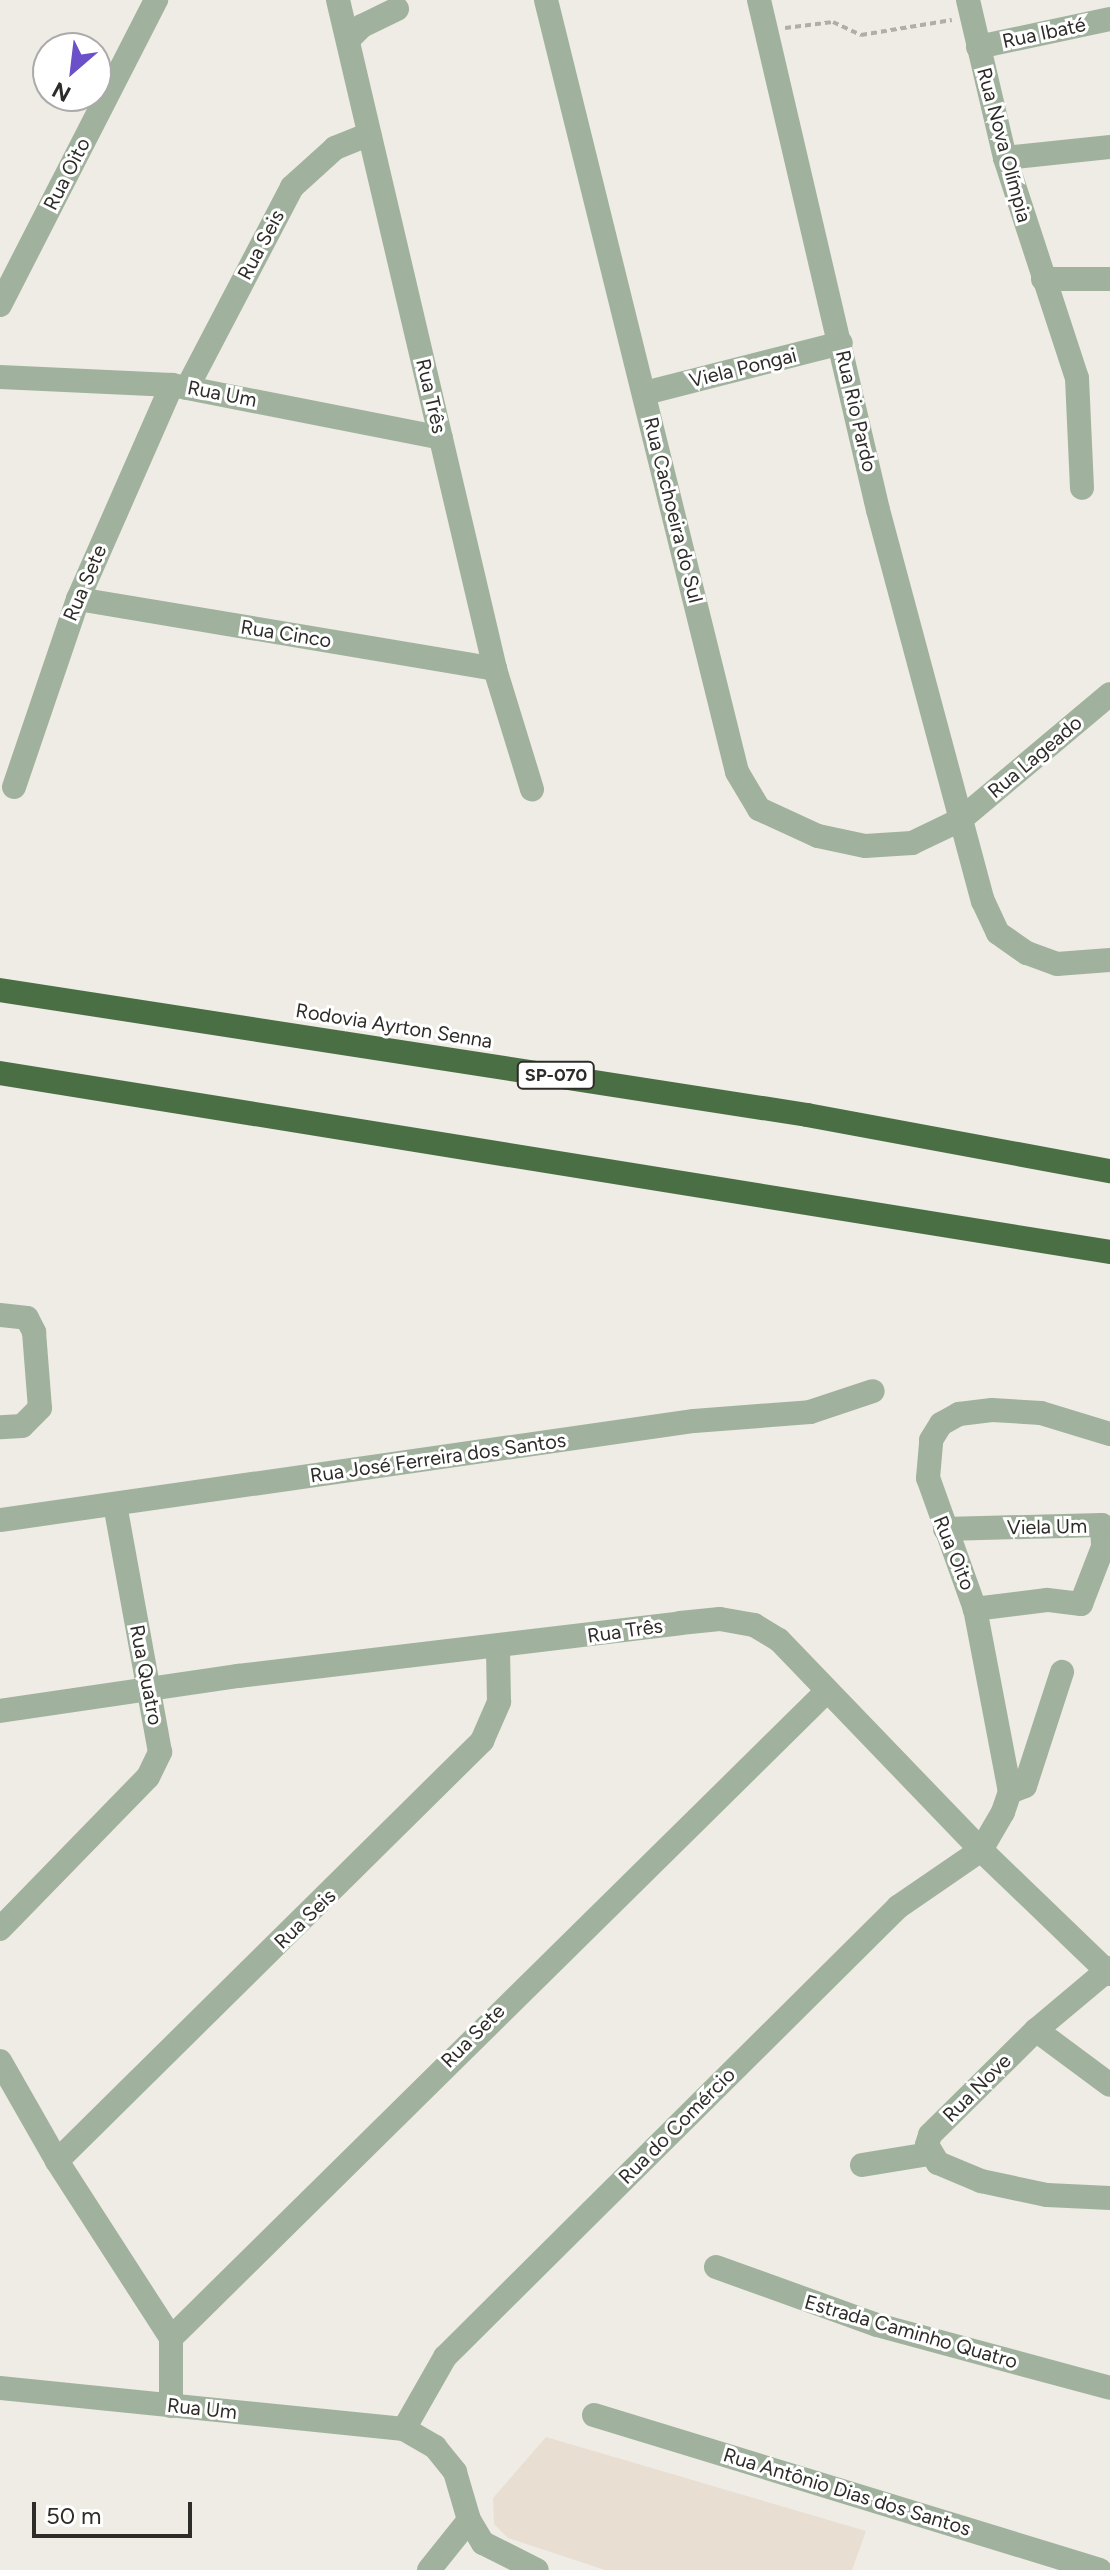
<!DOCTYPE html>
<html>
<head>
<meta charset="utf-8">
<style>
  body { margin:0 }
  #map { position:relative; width:1110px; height:2570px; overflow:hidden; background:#efebe5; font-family:Figtree,sans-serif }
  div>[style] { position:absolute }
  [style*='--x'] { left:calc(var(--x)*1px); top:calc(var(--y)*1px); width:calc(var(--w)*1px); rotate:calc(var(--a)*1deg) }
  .built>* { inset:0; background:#e8dfd2 }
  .path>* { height:4px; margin-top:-2px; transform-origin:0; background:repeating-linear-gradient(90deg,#b1aea9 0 6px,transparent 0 10px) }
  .minor>* { height:24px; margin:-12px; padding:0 12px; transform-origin:12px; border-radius:12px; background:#a0b29d }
  .highway>* { height:24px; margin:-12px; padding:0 12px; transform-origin:12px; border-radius:12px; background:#4a6f44 }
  span { translate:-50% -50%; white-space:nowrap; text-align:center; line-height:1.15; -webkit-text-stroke:6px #fff; paint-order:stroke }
  .shield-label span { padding:2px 6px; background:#fff; border:2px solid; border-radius:6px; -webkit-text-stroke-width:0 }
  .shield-label { font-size:18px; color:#2d2c29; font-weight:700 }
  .street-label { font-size:20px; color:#2d2c29 }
  .north { position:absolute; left:32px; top:32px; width:80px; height:80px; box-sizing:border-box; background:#fff; border:2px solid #ababa9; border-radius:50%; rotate:208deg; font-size:22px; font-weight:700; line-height:32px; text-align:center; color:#2d2c29 }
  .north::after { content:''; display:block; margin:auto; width:28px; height:36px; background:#6c50ca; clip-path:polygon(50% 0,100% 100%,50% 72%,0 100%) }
  .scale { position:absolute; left:32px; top:2502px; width:160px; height:36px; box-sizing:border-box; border:4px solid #2d2c29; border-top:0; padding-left:10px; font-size:24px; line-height:28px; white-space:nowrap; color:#2d2c29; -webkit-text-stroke:6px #fff; paint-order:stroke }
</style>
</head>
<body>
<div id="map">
  <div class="built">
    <div style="clip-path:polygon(546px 2437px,866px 2531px,852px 2570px,605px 2570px,508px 2538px,494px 2524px,493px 2498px)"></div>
  </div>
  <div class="path">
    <div style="--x:785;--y:28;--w:48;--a:-7.1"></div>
    <div style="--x:833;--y:22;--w:31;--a:25"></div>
    <div style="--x:861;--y:35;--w:92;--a:-9.4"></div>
  </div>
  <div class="minor">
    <div style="--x:338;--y:0;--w:687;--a:76.79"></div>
    <div style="--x:495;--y:669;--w:126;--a:72.9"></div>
    <div style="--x:546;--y:0;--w:795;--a:76.1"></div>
    <div style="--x:737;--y:772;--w:43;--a:59.3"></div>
    <div style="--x:759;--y:809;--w:65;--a:24.6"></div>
    <div style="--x:818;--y:836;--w:48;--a:12"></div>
    <div style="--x:865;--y:846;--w:47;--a:-3.7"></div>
    <div style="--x:912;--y:843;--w:53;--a:-25.6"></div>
    <div style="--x:960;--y:820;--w:196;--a:-40"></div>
    <div style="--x:759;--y:0;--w:524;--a:76.87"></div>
    <div style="--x:878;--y:510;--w:405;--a:75"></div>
    <div style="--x:983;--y:901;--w:35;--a:65"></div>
    <div style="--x:998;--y:933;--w:35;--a:35"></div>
    <div style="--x:1027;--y:953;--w:32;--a:20"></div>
    <div style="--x:1057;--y:964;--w:53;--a:-4.3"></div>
    <div style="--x:968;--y:0;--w:162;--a:76.8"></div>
    <div style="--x:1005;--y:158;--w:231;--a:71.9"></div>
    <div style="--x:1077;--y:378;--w:110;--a:87.4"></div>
    <div style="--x:348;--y:40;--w:20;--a:-45"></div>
    <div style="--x:362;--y:26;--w:39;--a:-26"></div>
    <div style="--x:978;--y:47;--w:135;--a:-12"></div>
    <div style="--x:1005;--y:158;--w:106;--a:-6"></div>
    <div style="--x:1043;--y:279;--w:67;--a:0"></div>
    <div style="--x:0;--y:305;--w:343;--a:-62.9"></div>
    <div style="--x:0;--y:377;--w:172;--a:2.7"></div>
    <div style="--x:172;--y:385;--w:274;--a:11.1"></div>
    <div style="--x:187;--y:388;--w:227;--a:-62.4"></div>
    <div style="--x:292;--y:187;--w:58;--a:-42.2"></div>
    <div style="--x:335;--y:148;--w:37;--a:-22"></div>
    <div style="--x:645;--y:393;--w:202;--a:-14.3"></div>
    <div style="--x:78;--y:599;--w:423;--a:9.5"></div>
    <div style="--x:14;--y:787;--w:199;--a:-71.2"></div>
    <div style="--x:78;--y:599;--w:234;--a:-66.3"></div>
    <div style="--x:0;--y:1315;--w:27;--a:6"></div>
    <div style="--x:27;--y:1318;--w:16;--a:63"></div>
    <div style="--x:34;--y:1332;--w:76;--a:85.5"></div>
    <div style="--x:40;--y:1408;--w:25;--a:135"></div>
    <div style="--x:22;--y:1426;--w:22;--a:177"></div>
    <div style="--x:0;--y:1520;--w:701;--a:-8.12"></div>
    <div style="--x:694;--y:1421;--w:116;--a:-4.4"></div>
    <div style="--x:810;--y:1412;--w:66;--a:-18.4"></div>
    <div style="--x:945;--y:1529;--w:157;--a:-1.5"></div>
    <div style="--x:1102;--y:1525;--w:22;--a:87"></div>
    <div style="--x:1103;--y:1547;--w:61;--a:111.1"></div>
    <div style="--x:1081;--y:1604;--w:34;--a:-173"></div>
    <div style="--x:1047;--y:1600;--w:73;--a:172.9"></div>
    <div style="--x:0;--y:1711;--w:241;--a:-8.4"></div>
    <div style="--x:238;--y:1676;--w:445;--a:-6.8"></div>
    <div style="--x:680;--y:1623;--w:40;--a:-5.7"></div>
    <div style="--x:720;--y:1619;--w:35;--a:10"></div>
    <div style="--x:754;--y:1625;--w:29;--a:31"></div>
    <div style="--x:779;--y:1640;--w:291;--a:46.1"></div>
    <div style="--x:981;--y:1850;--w:179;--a:43.9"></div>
    <div style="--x:1010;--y:1792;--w:16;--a:-22"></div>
    <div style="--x:1025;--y:1786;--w:120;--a:-72"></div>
    <div style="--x:0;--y:1929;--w:212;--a:-45.8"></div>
    <div style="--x:148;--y:1777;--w:28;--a:-64"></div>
    <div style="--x:160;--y:1752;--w:252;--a:-100.3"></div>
    <div style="--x:1110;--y:1968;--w:97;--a:140"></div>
    <div style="--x:1036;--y:2030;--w:149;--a:135.3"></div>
    <div style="--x:930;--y:2135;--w:10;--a:107"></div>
    <div style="--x:927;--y:2145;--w:21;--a:59"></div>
    <div style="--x:938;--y:2163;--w:47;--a:22.7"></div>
    <div style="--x:981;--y:2181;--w:67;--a:12"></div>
    <div style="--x:1047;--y:2195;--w:63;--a:2.7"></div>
    <div style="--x:1036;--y:2030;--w:92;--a:36.6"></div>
    <div style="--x:0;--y:2061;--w:115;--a:60.3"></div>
    <div style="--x:57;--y:2161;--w:211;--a:57.2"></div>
    <div style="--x:57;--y:2161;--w:598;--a:-44.66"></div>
    <div style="--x:482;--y:1741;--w:43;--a:-66.4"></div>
    <div style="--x:499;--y:1702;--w:54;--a:-91.1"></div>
    <div style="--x:862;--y:2165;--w:68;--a:-9.3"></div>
    <div style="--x:716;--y:2267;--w:171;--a:19.8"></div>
    <div style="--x:877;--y:2325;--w:241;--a:15.1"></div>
    <div style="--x:0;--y:2388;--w:406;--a:5.8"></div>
    <div style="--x:404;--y:2429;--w:36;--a:30"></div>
    <div style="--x:435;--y:2447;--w:32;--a:51"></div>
    <div style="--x:455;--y:2472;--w:50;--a:73.7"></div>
    <div style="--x:469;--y:2520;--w:27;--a:59"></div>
    <div style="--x:483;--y:2543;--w:60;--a:26.6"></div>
    <div style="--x:171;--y:2406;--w:68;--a:-90"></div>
    <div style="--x:171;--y:2338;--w:921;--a:-44.6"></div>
    <div style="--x:594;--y:2415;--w:529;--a:17.03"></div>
    <div style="--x:404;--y:2429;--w:83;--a:-60.3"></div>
    <div style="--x:445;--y:2357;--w:639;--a:-44.81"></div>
    <div style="--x:898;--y:1907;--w:101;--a:-34.5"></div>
    <div style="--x:981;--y:1850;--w:44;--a:-59.9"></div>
    <div style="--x:1003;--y:1812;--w:21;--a:-71"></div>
    <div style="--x:1010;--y:1792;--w:186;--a:-100.8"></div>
    <div style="--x:975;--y:1609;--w:139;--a:-109.7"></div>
    <div style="--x:928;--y:1478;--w:38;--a:-85"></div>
    <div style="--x:931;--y:1440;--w:19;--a:-58"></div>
    <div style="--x:941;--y:1424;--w:21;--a:-29"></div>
    <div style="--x:959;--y:1414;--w:33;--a:-7"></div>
    <div style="--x:992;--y:1410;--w:49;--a:3.5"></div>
    <div style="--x:1041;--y:1413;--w:72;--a:16.9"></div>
    <div style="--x:429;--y:2570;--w:64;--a:-51.3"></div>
  </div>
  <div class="highway">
    <div style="--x:0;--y:990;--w:817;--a:8.8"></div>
    <div style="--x:807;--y:1115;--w:308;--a:10.5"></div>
    <div style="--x:0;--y:1073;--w:1124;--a:9.16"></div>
  </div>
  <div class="shield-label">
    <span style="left:556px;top:1075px">SP-070</span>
  </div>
  <div class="street-label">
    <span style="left:1044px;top:33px;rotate:-12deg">Rua Ibaté</span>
    <span style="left:1004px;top:145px;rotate:75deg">Rua Nova Olímpia</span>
    <span style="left:67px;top:174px;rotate:-63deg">Rua Oito</span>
    <span style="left:261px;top:245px;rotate:-62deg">Rua Seis</span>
    <span style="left:743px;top:368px;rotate:-14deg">Viela Pongai</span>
    <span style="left:222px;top:394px;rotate:11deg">Rua Um</span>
    <span style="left:431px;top:396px;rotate:77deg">Rua Três</span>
    <span style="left:856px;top:411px;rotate:77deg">Rua Rio Pardo</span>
    <span style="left:673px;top:510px;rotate:76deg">Rua Cachoeira do Sul</span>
    <span style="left:85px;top:583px;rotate:-67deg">Rua Sete</span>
    <span style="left:286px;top:634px;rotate:9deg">Rua Cinco</span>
    <span style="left:1035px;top:757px;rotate:-40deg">Rua Lageado</span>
    <span style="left:394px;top:1026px;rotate:9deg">Rodovia Ayrton Senna</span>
    <span style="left:438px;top:1458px;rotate:-8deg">Rua José Ferreira dos Santos</span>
    <span style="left:1047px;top:1527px;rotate:-1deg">Viela Um</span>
    <span style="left:954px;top:1553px;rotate:68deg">Rua Oito</span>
    <span style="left:625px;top:1631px;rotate:-8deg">Rua Três</span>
    <span style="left:146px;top:1675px;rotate:79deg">Rua Quatro</span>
    <span style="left:305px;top:1919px;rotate:-44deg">Rua Seis</span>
    <span style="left:473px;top:2036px;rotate:-45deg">Rua Sete</span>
    <span style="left:977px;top:2088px;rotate:-45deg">Rua Nove</span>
    <span style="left:677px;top:2126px;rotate:-45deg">Rua do Comércio</span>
    <span style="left:911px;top:2332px;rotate:16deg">Estrada Caminho Quatro</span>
    <span style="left:202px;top:2409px;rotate:6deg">Rua Um</span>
    <span style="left:847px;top:2492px;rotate:17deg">Rua Antônio Dias dos Santos</span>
  </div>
  <div class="north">N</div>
  <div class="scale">50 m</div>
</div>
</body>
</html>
